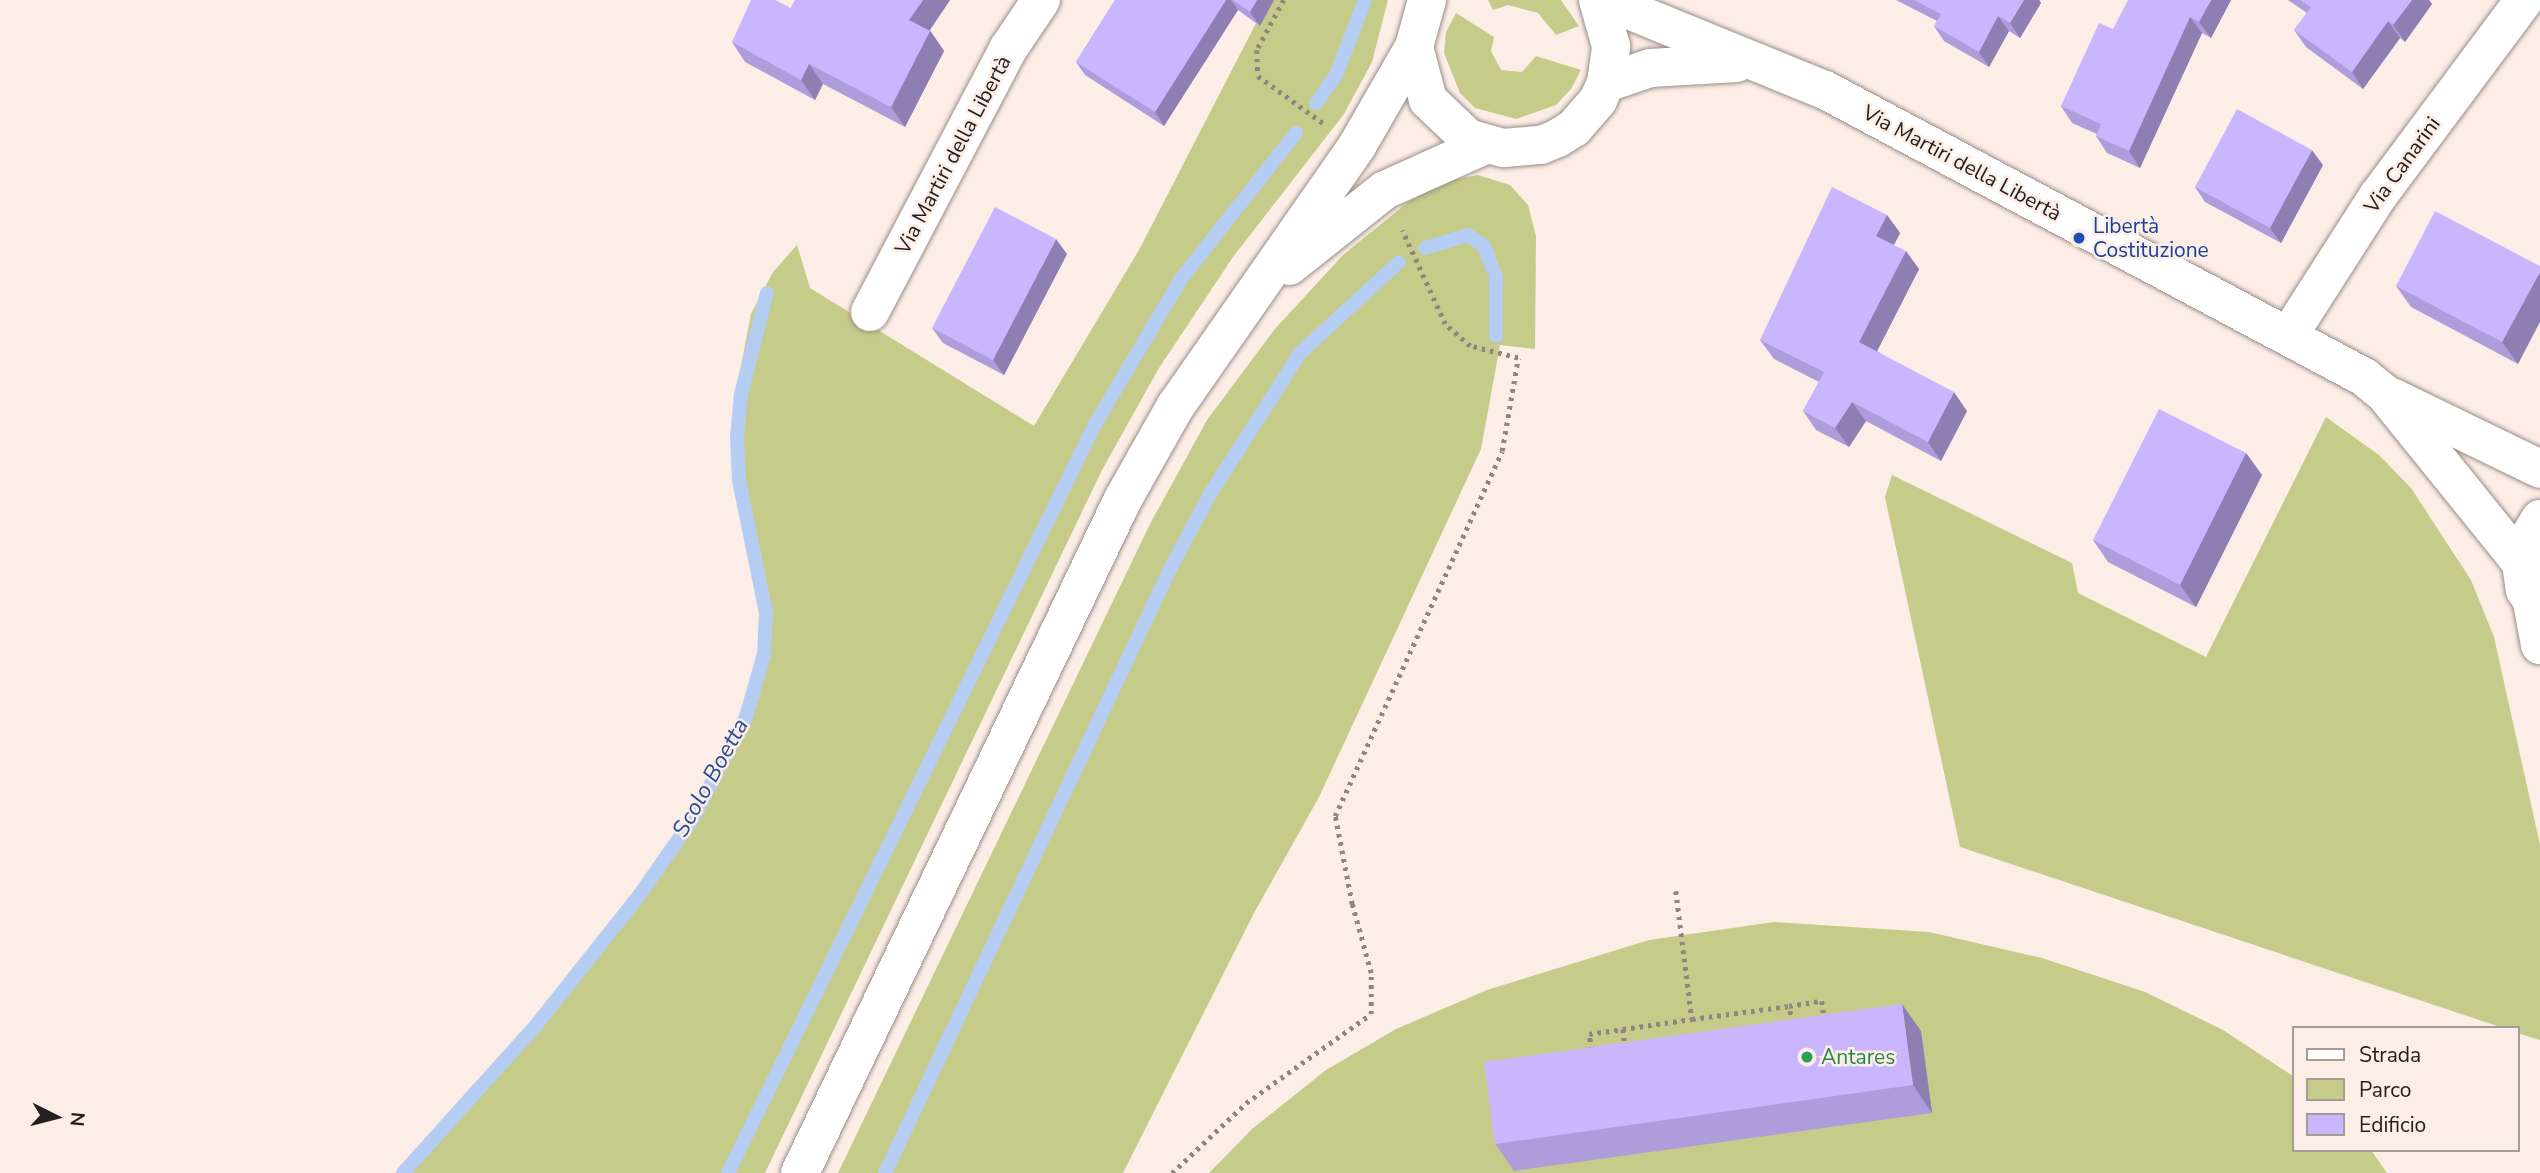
<!DOCTYPE html>
<html>
<head>
<meta charset="utf-8">
<style>
  body { margin:0 }
  #map { position:relative; width:2540px; height:1173px; overflow:hidden; background:#fceee6; font-family:"Nunito Sans",sans-serif }
  div>[style] { position:absolute }
  [style*='--x'] { left:calc(var(--x)*1px); top:calc(var(--y)*1px); width:calc(var(--w)*1px); rotate:calc(var(--a)*1deg) }
  .green>* { inset:0; background:#c5cb89 }
  .stream>* { height:14px; margin:-7px; padding:0 7px; transform-origin:7px; border-radius:7px; background:#b5ccf3 }
  .path>* { height:4.5px; margin-top:-2.25px; transform-origin:0; background:repeating-linear-gradient(90deg,#908681 0 3.5px,transparent 0 8.5px) }
  .roads { filter:drop-shadow(0 0 2px #9a8d86) drop-shadow(0 0 2px #9a8d86) }
  .street>* { height:38px; margin:-19px; padding:0 19px; transform-origin:19px; border-radius:19px; background:#fff }
  .secondary>* { height:38px; margin:-19px; padding:0 19px; transform-origin:19px; border-radius:19px; background:#fff }
  .wall>* { inset:0; background:#ad9ddb }
  .shaded-wall>* { inset:0; background:#8d7fb2 }
  .building>* { inset:0; background:#c9b6ff }
  .dots>* { width:19px; height:19px; translate:-50% -50%; box-sizing:border-box; border:4px solid #fceee6; border-radius:50% }
  span { translate:-50% -50%; white-space:nowrap; text-align:center; line-height:1.15; -webkit-text-stroke:5px #fceee6; paint-order:stroke }
  .street-label { font-size:21px; color:#25201d }
  .transit-label { font-size:21px; color:#164399 }
  .left { translate:0 -50%; text-align:left }
  .leisure-label { font-size:21px; color:#27864d }
  .water-label { font-size:23px; color:#244c97; font-style:italic }
  .legend { position:absolute; left:2292px; top:1026px; width:228px; height:126px; box-sizing:border-box; background:#fceee6; border:2px solid #a69c96; margin:0; padding:9px 12px; list-style:none; font-size:21px; color:#25201d }
  .legend li { display:flex; align-items:center; gap:14px; height:35px }
  .legend b { width:35px; border:2px solid #a69c96 }
  .north { position:absolute; left:21px; top:1082px; width:70px; height:70px; -webkit-text-stroke:5px #fceee6; paint-order:stroke; rotate:96deg; font-size:19px; font-weight:700; line-height:28px; text-align:center; color:#25201d }
  .north::after { content:''; display:block; margin:auto; width:24px; height:32px; background:#25201d; clip-path:polygon(50% 0,100% 100%,50% 72%,0 100%) }
</style>
</head>
<body>
<div id="map">
  <div class="green">
    <div style="clip-path:polygon(1268px 0,1388px 0,1372px 62px,1344px 114px,1233px 257px,1159px 368px,1102px 470px,765px 1173px,403px 1173px,563px 990px,657px 862px,713px 776px,752px 702px,769px 628px,736px 442px,740px 371px,751px 314px,773px 272px,797px 245px,810px 288px,1034px 426px,1139px 250px)"></div>
    <div style="clip-path:polygon(1488px 0,1561px 0,1579px 26px,1556px 35px,1538px 13px,1508px 5px,1493px 10px)"></div>
    <div style="clip-path:polygon(1456px 13px,1494px 37px,1491px 51px,1501px 70px,1522px 72px,1536px 56px,1581px 70px,1571px 89px,1556px 105px,1516px 119px,1475px 108px,1460px 93px,1444px 53px,1446px 32px)"></div>
    <div style="clip-path:polygon(1478px 175px,1510px 185px,1528px 205px,1536px 236px,1535px 349px,1500px 345px,1481px 449px,1319px 797px,1254px 913px,1123px 1173px,838px 1173px,1150px 524px,1207px 420px,1274px 330px,1343px 255px,1407px 203px,1439px 183px)"></div>
    <div style="clip-path:polygon(2326px 417px,2379px 455px,2411px 488px,2471px 580px,2494px 637px,2540px 845px,2540px 1040px,2517px 1033px,2517px 1028px,2503px 1028px,1960px 847px,1885px 497px,1892px 475px,2072px 563px,2078px 593px,2206px 657px)"></div>
    <div style="clip-path:polygon(1774px 922px,1929px 932px,2042px 958px,2145px 992px,2223px 1030px,2293px 1076px,2293px 1150px,2371px 1150px,2387px 1173px,1209px 1173px,1252px 1129px,1326px 1070px,1396px 1029px,1487px 990px,1649px 940px)"></div>
  </div>
  <div class="stream">
    <div style="--x:1316;--y:103;--w:32;--a:-54"></div>
    <div style="--x:1335;--y:77;--w:83;--a:-68.7"></div>
    <div style="--x:1425;--y:248;--w:45;--a:-16.8"></div>
    <div style="--x:1468;--y:235;--w:19;--a:35"></div>
    <div style="--x:1484;--y:246;--w:33;--a:69"></div>
    <div style="--x:1496;--y:277;--w:59;--a:90"></div>
    <div style="--x:403;--y:1173;--w:200;--a:-48"></div>
    <div style="--x:537;--y:1024;--w:162;--a:-51.5"></div>
    <div style="--x:638;--y:897;--w:94;--a:-55"></div>
    <div style="--x:692;--y:820;--w:116;--a:-62.3"></div>
    <div style="--x:746;--y:717;--w:66;--a:-74.1"></div>
    <div style="--x:764;--y:654;--w:41;--a:-87.2"></div>
    <div style="--x:766;--y:613;--w:136;--a:-101.5"></div>
    <div style="--x:739;--y:480;--w:43;--a:-92.7"></div>
    <div style="--x:737;--y:437;--w:43;--a:-84.7"></div>
    <div style="--x:741;--y:394;--w:104;--a:-75.6"></div>
    <div style="--x:728;--y:1173;--w:832;--a:-63.9"></div>
    <div style="--x:1094;--y:426;--w:171;--a:-59.4"></div>
    <div style="--x:1181;--y:279;--w:186;--a:-51.8"></div>
    <div style="--x:885;--y:1173;--w:668;--a:-64.74"></div>
    <div style="--x:1170;--y:569;--w:85;--a:-61.9"></div>
    <div style="--x:1210;--y:494;--w:167;--a:-57.4"></div>
    <div style="--x:1300;--y:353;--w:134;--a:-42.6"></div>
  </div>
  <div class="path">
    <div style="--x:1284;--y:0;--w:57;--a:118.4"></div>
    <div style="--x:1257;--y:50;--w:26;--a:88"></div>
    <div style="--x:1258;--y:76;--w:80;--a:35.9"></div>
    <div style="--x:1676;--y:891;--w:129;--a:82.9"></div>
    <div style="--x:1692;--y:1019;--w:98;--a:-7.6"></div>
    <div style="--x:1822;--y:1001;--w:42;--a:83.2"></div>
    <div style="--x:1827;--y:1043;--w:31;--a:171"></div>
    <div style="--x:1796;--y:1048;--w:43;--a:-99.5"></div>
    <div style="--x:1789;--y:1006;--w:33;--a:-9"></div>
    <div style="--x:1623;--y:1029;--w:16;--a:83"></div>
    <div style="--x:1591;--y:1050;--w:16;--a:-97"></div>
    <div style="--x:1589;--y:1034;--w:104;--a:-8.3"></div>
    <div style="--x:1172;--y:1173;--w:102;--a:-43.4"></div>
    <div style="--x:1246;--y:1103;--w:153;--a:-35.5"></div>
    <div style="--x:1371;--y:1014;--w:41;--a:-90"></div>
    <div style="--x:1371;--y:973;--w:72;--a:-105.4"></div>
    <div style="--x:1352;--y:904;--w:90;--a:-100.9"></div>
    <div style="--x:1335;--y:816;--w:401;--a:-65.4"></div>
    <div style="--x:1502;--y:451;--w:94;--a:-80.2"></div>
    <div style="--x:1518;--y:358;--w:49;--a:-166"></div>
    <div style="--x:1470;--y:346;--w:33;--a:-139"></div>
    <div style="--x:1445;--y:324;--w:103;--a:-114.6"></div>
  </div>
  <div class="roads">
    <div class="street">
      <div style="--x:1289;--y:266;--w:122;--a:-38.4"></div>
      <div style="--x:1385;--y:190;--w:110;--a:-24.2"></div>
      <div style="--x:870;--y:312;--w:297;--a:-62.3"></div>
      <div style="--x:1008;--y:49;--w:59;--a:-56"></div>
      <div style="--x:2289;--y:335;--w:165;--a:-57.4"></div>
      <div style="--x:2378;--y:196;--w:244;--a:-53.3"></div>
      <div style="--x:800;--y:1173;--w:747;--a:-64.39"></div>
      <div style="--x:1123;--y:499;--w:106;--a:-60.5"></div>
      <div style="--x:1175;--y:407;--w:318;--a:-55.1"></div>
      <div style="--x:1357;--y:146;--w:114;--a:-60.1"></div>
    </div>
    <div class="secondary">
      <div style="--x:1427;--y:0;--w:49;--a:105.5"></div>
      <div style="--x:1414;--y:47;--w:55;--a:75.2"></div>
      <div style="--x:1428;--y:100;--w:55;--a:43.5"></div>
      <div style="--x:1468;--y:138;--w:37;--a:16"></div>
      <div style="--x:1504;--y:148;--w:37;--a:-5"></div>
      <div style="--x:1541;--y:145;--w:18;--a:-22"></div>
      <div style="--x:1558;--y:138;--w:19;--a:-32"></div>
      <div style="--x:1574;--y:128;--w:37;--a:-49"></div>
      <div style="--x:1598;--y:100;--w:19;--a:-65"></div>
      <div style="--x:1606;--y:83;--w:37;--a:-82"></div>
      <div style="--x:1611;--y:46;--w:48;--a:-105.8"></div>
      <div style="--x:1604;--y:0;--w:239;--a:22.2"></div>
      <div style="--x:1825;--y:90;--w:611;--a:28.03"></div>
      <div style="--x:2364;--y:377;--w:26;--a:39"></div>
      <div style="--x:2384;--y:393;--w:218;--a:51.1"></div>
      <div style="--x:1606;--y:83;--w:46;--a:-18.8"></div>
      <div style="--x:1650;--y:68;--w:87;--a:-3.3"></div>
      <div style="--x:2394;--y:398;--w:162;--a:25.9"></div>
      <div style="--x:2540;--y:519;--w:31;--a:121"></div>
      <div style="--x:2524;--y:546;--w:17;--a:100"></div>
      <div style="--x:2521;--y:563;--w:27;--a:82"></div>
      <div style="--x:2525;--y:590;--w:27;--a:56"></div>
      <div style="--x:2532;--y:602;--w:44;--a:79.5"></div>
    </div>
  </div>
  <div class="wall">
    <div style="clip-path:polygon(795px 0,950px 0,930px 30px,944px 51px,905px 127px,823px 84px,815px 100px,745px 62px,732px 42px,791px 8px)"></div>
    <div style="clip-path:polygon(1115px 0,1274px 0,1260px 26px,1238px 10px,1164px 126px,1085px 75px,1076px 62px)"></div>
    <div style="clip-path:polygon(1896px 0,2039px 0,2041px 3px,2020px 38px,2009px 31px,1989px 67px,1944px 41px,1934px 26px,1937px 21px)"></div>
    <div style="clip-path:polygon(2231px 0,2211px 38px,2202px 33px,2140px 168px,2107px 153px,2096px 136px,2097px 134px,2072px 123px,2061px 106px,2113px 29px)"></div>
    <div style="clip-path:polygon(2288px 0,2429px 0,2432px 4px,2405px 42px,2400px 38px,2363px 89px,2306px 47px,2294px 30px,2307px 13px)"></div>
    <div style="clip-path:polygon(2323px 165px,2281px 243px,2205px 202px,2195px 187px)"></div>
    <div style="clip-path:polygon(1887px 215px,1900px 233px,1894px 245px,1919px 269px,1877px 351px,1967px 411px,1941px 461px,1866px 421px,1849px 447px,1816px 430px,1803px 411px,1819px 382px,1774px 359px,1760px 340px)"></div>
    <div style="clip-path:polygon(1067px 254px,1004px 375px,943px 343px,932px 328px)"></div>
    <div style="clip-path:polygon(2540px 266px,2518px 364px,2411px 307px,2396px 286px)"></div>
    <div style="clip-path:polygon(2246px 453px,2262px 475px,2196px 607px,2108px 562px,2093px 540px)"></div>
    <div style="clip-path:polygon(1921px 1031px,1932px 1113px,1514px 1171px,1495px 1144px)"></div>
  </div>
  <div class="shaded-wall">
    <div style="clip-path:polygon(923px 0,950px 0,923px 40px,909px 20px)"></div>
    <div style="clip-path:polygon(1226px 0,1231px 0,1238px 10px,1164px 126px,1155px 112px)"></div>
    <div style="clip-path:polygon(1257px 0,1274px 0,1260px 26px,1250px 12px)"></div>
    <div style="clip-path:polygon(2024px 0,2039px 0,2041px 3px,2020px 38px,2010px 23px)"></div>
    <div style="clip-path:polygon(2211px 0,2231px 0,2211px 38px,2199px 22px)"></div>
    <div style="clip-path:polygon(2412px 0,2429px 0,2432px 4px,2405px 42px,2393px 25px)"></div>
    <div style="clip-path:polygon(1998px 16px,2009px 31px,1989px 67px,1979px 52px)"></div>
    <div style="clip-path:polygon(2190px 17px,2202px 33px,2140px 168px,2129px 151px)"></div>
    <div style="clip-path:polygon(2388px 21px,2400px 38px,2363px 89px,2352px 72px)"></div>
    <div style="clip-path:polygon(930px 31px,944px 51px,905px 127px,891px 107px)"></div>
    <div style="clip-path:polygon(809px 64px,823px 84px,815px 100px,801px 80px)"></div>
    <div style="clip-path:polygon(2312px 150px,2323px 165px,2281px 243px,2270px 228px)"></div>
    <div style="clip-path:polygon(1887px 215px,1900px 233px,1889px 254px,1876px 236px)"></div>
    <div style="clip-path:polygon(1056px 239px,1067px 254px,1004px 375px,993px 360px)"></div>
    <div style="clip-path:polygon(1906px 251px,1919px 269px,1872px 361px,1859px 342px)"></div>
    <div style="clip-path:polygon(2540px 272px,2540px 322px,2518px 364px,2502px 342px)"></div>
    <div style="clip-path:polygon(1954px 392px,1967px 411px,1941px 461px,1928px 442px)"></div>
    <div style="clip-path:polygon(1852px 402px,1866px 421px,1849px 447px,1835px 428px)"></div>
    <div style="clip-path:polygon(2246px 453px,2262px 475px,2196px 607px,2180px 585px)"></div>
    <div style="clip-path:polygon(1902px 1004px,1921px 1031px,1932px 1113px,1913px 1085px)"></div>
  </div>
  <div class="building">
    <div style="clip-path:polygon(751px 0,775px 0,791px 8px,795px 0,923px 0,909px 20px,930px 31px,891px 107px,809px 64px,801px 80px,732px 42px)"></div>
    <div style="clip-path:polygon(1115px 0,1226px 0,1155px 112px,1076px 62px)"></div>
    <div style="clip-path:polygon(1233px 0,1257px 0,1250px 12px)"></div>
    <div style="clip-path:polygon(1914px 0,2024px 0,2010px 23px,1998px 16px,1979px 52px,1934px 26px,1941px 14px)"></div>
    <div style="clip-path:polygon(2128px 0,2211px 0,2199px 22px,2190px 17px,2129px 151px,2096px 136px,2101px 124px,2061px 106px,2099px 23px,2113px 29px)"></div>
    <div style="clip-path:polygon(2300px 0,2412px 0,2393px 25px,2388px 21px,2352px 72px,2294px 30px,2311px 7px)"></div>
    <div style="clip-path:polygon(2237px 109px,2312px 150px,2270px 228px,2195px 187px)"></div>
    <div style="clip-path:polygon(1832px 187px,1887px 215px,1876px 236px,1906px 251px,1859px 342px,1954px 392px,1928px 442px,1852px 402px,1835px 428px,1803px 411px,1824px 372px,1760px 340px)"></div>
    <div style="clip-path:polygon(995px 207px,1056px 239px,993px 360px,932px 328px)"></div>
    <div style="clip-path:polygon(2435px 211px,2540px 266px,2540px 272px,2502px 342px,2396px 286px)"></div>
    <div style="clip-path:polygon(2159px 409px,2246px 453px,2180px 585px,2093px 540px)"></div>
    <div style="clip-path:polygon(1902px 1004px,1913px 1085px,1495px 1144px,1484px 1062px)"></div>
  </div>
  <div class="dots">
    <div style="left:2079px;top:238px;background:#1a4fb4"></div>
    <div style="left:1807px;top:1057px;background:#2e9e5b"></div>
  </div>
  <div class="street-label">
    <span style="left:953px;top:155px;rotate:-62deg">Via Martiri della Libertà</span>
    <span style="left:1962px;top:163px;rotate:28deg">Via Martiri della Libertà</span>
    <span style="left:2402px;top:165px;rotate:-54deg">Via Canarini</span>
  </div>
  <div class="transit-label">
    <span class="left" style="left:2093px;top:238px">Libertà<br>Costituzione</span>
  </div>
  <div class="leisure-label">
    <span class="left" style="left:1821px;top:1057px">Antares</span>
  </div>
  <div class="water-label">
    <span style="left:711px;top:778px;rotate:-61deg">Scolo Boetta</span>
  </div>
  <ul class="legend">
  <li><b style="height:9px;background:#fff"></b>Strada</li>
  <li><b style="height:19px;background:#c5cb89"></b>Parco</li>
  <li><b style="height:19px;background:#c9b6ff"></b>Edificio</li>
  </ul>
  <div class="north">N</div>
</div>
</body>
</html>
